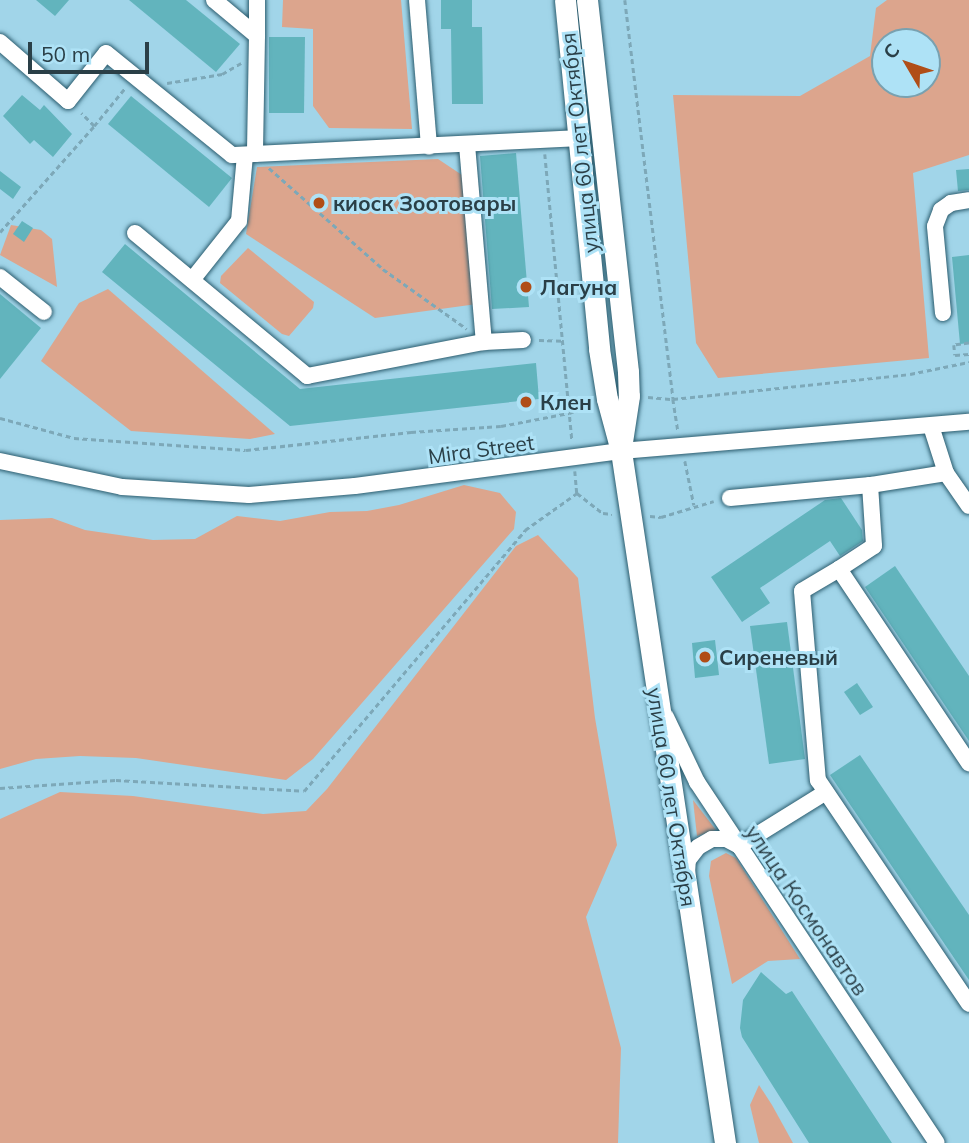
<!DOCTYPE html>
<html>
<head>
<meta charset="utf-8">
<style>
  body { margin:0 }
  #map { position:relative; width:969px; height:1143px; overflow:hidden; background:#a1d5e9; font-family:Mulish,sans-serif }
  div>[style] { position:absolute }
  [style*='--x'] { left:calc(var(--x)*1px); top:calc(var(--y)*1px); width:calc(var(--w)*1px); rotate:calc(var(--a)*1deg) }
  .green>* { inset:0; background:#dca58d }
  .building>* { inset:0; background:#62b4bd }
  .path>* { height:2.5px; margin-top:-1.25px; transform-origin:0; background:repeating-linear-gradient(90deg,#7da8b8 0 5px,transparent 0 8.5px) }
  .roads { filter:drop-shadow(0 0 2px #2c5d6f) drop-shadow(0 0 2px #2c5d6f) }
  .minor>* { height:16px; margin:-8px; padding:0 8px; transform-origin:8px; border-radius:8px; background:#fff }
  .major>* { height:21px; margin:-10.5px; padding:0 10.5px; transform-origin:10.5px; border-radius:10.5px; background:#fff }
  .dots>* { width:19px; height:19px; translate:-50% -50%; box-sizing:border-box; border:4px solid #aee2f6; border-radius:50% }
  span { translate:-50% -50%; white-space:nowrap; text-align:center; line-height:1.15; -webkit-text-stroke:6px #aee2f6; paint-order:stroke }
  .street-label { font-size:21px; color:#2a3f47 }
  .poi-label { font-size:21px; color:#2a3f47; font-weight:700 }
  .left { translate:0 -50%; text-align:left }
  .north { position:absolute; left:871px; top:28px; width:70px; height:70px; box-sizing:border-box; background:#aee2f6; border:2px solid #79a1b0; border-radius:50%; rotate:309deg; font-size:19px; font-weight:700; line-height:28px; text-align:center; color:#2a3f47 }
  .north::after { content:''; display:block; margin:auto; width:24px; height:32px; background:#b04d17; clip-path:polygon(50% 0,100% 100%,50% 72%,0 100%) }
  .scale { position:absolute; left:28px; top:42px; width:121px; height:32px; box-sizing:border-box; border:4px solid #2a3f47; border-top:0; padding-left:9px; font-size:21px; line-height:24px; white-space:nowrap; color:#2a3f47; -webkit-text-stroke:5px #aee2f6; paint-order:stroke }
</style>
</head>
<body>
<div id="map">
  <div class="green">
    <div style="clip-path:polygon(283px 0,401px 0,412px 129px,329px 128px,313px 106px,313px 29px,282px 27px)"></div>
    <div style="clip-path:polygon(evenodd,887px 0,969px 0,969px 155px,913px 173px,929px 358px,718px 378px,696px 343px,673px 95px,800px 96px,870px 56px,876px 8px,887px 0,885px 42px,927px 42px,927px 84px,885px 84px,885px 42px)"></div>
    <div style="clip-path:polygon(438px 159px,468px 179px,477px 304px,375px 318px,246px 234px,257px 167px)"></div>
    <div style="clip-path:polygon(11px 225px,41px 230px,52px 239px,57px 287px,0 255px)"></div>
    <div style="clip-path:polygon(248px 248px,314px 302px,313px 308px,289px 336px,282px 334px,220px 283px,221px 276px)"></div>
    <div style="clip-path:polygon(108px 289px,275px 434px,250px 439px,131px 431px,41px 361px,79px 303px)"></div>
    <div style="clip-path:polygon(464px 485px,500px 493px,516px 512px,514px 529px,313px 759px,286px 780px,136px 758px,80px 756px,36px 759px,0 769px,0 520px,52px 518px,85px 530px,153px 540px,195px 539px,237px 516px,280px 521px,330px 512px,367px 511px,399px 505px)"></div>
    <div style="clip-path:polygon(538px 535px,578px 578px,595px 718px,617px 845px,586px 917px,621px 1048px,618px 1143px,0 1143px,0 819px,60px 792px,133px 796px,263px 814px,306px 811px,327px 789px,516px 546px)"></div>
    <div style="clip-path:polygon(693px 800px,716px 830px,697px 836px)"></div>
    <div style="clip-path:polygon(726px 853px,736px 858px,800px 959px,768px 961px,732px 984px,709px 876px,711px 861px)"></div>
    <div style="clip-path:polygon(759px 1085px,772px 1105px,793px 1143px,759px 1143px,750px 1105px)"></div>
  </div>
  <div class="building">
    <div style="clip-path:polygon(36px 0,69px 0,55px 16px)"></div>
    <div style="clip-path:polygon(129px 0,186px 0,240px 44px,216px 72px)"></div>
    <div style="clip-path:polygon(441px 0,472px 0,472px 27px,482px 27px,483px 104px,452px 104px,451px 29px,441px 29px)"></div>
    <div style="clip-path:polygon(269px 37px,305px 37px,304px 113px,269px 113px)"></div>
    <div style="clip-path:polygon(22px 95px,40px 110px,44px 105px,72px 134px,53px 157px,34px 140px,30px 144px,3px 116px)"></div>
    <div style="clip-path:polygon(131px 96px,232px 178px,209px 207px,108px 124px)"></div>
    <div style="clip-path:polygon(516px 153px,529px 307px,492px 309px,480px 156px)"></div>
    <div style="clip-path:polygon(969px 169px,969px 190px,958px 191px,956px 170px)"></div>
    <div style="clip-path:polygon(0 171px,21px 187px,13px 199px,0 189px)"></div>
    <div style="clip-path:polygon(22px 221px,33px 228px,24px 242px,13px 234px)"></div>
    <div style="clip-path:polygon(125px 244px,300px 389px,536px 363px,539px 399px,290px 426px,102px 272px)"></div>
    <div style="clip-path:polygon(969px 255px,969px 343px,960px 344px,952px 257px)"></div>
    <div style="clip-path:polygon(0 294px,41px 328px,0 379px)"></div>
    <div style="clip-path:polygon(841px 498px,862px 530px,863px 541px,840px 556px,830px 541px,760px 588px,770px 603px,742px 622px,711px 577px,825px 500px)"></div>
    <div style="clip-path:polygon(895px 566px,969px 676px,969px 741px,865px 587px)"></div>
    <div style="clip-path:polygon(787px 622px,805px 759px,769px 764px,750px 626px)"></div>
    <div style="clip-path:polygon(715px 640px,719px 675px,695px 678px,692px 643px)"></div>
    <div style="clip-path:polygon(857px 683px,873px 707px,860px 715px,844px 692px)"></div>
    <div style="clip-path:polygon(860px 755px,969px 915px,969px 980px,830px 775px)"></div>
    <div style="clip-path:polygon(761px 972px,786px 994px,792px 991px,892px 1143px,809px 1143px,742px 1037px,740px 1028px,743px 1000px)"></div>
  </div>
  <div class="path">
    <div style="--x:625;--y:0;--w:402;--a:83.1"></div>
    <div style="--x:673;--y:399;--w:238;--a:-6"></div>
    <div style="--x:910;--y:374;--w:60;--a:-11.5"></div>
    <div style="--x:167;--y:83;--w:56;--a:-9.3"></div>
    <div style="--x:222;--y:74;--w:22;--a:-30"></div>
    <div style="--x:94;--y:126;--w:49;--a:-50.8"></div>
    <div style="--x:545;--y:154;--w:287;--a:84.6"></div>
    <div style="--x:269;--y:168;--w:152;--a:41.5"></div>
    <div style="--x:383;--y:269;--w:103;--a:35.5"></div>
    <div style="--x:0;--y:232;--w:142;--a:-48.4"></div>
    <div style="--x:94;--y:126;--w:18;--a:-135"></div>
    <div style="--x:539;--y:340;--w:24;--a:2"></div>
    <div style="--x:969;--y:343;--w:15;--a:172"></div>
    <div style="--x:954;--y:345;--w:10;--a:84"></div>
    <div style="--x:955;--y:355;--w:14;--a:-4"></div>
    <div style="--x:648;--y:397;--w:25;--a:5"></div>
    <div style="--x:673;--y:399;--w:31;--a:81"></div>
    <div style="--x:0;--y:418;--w:77;--a:15.1"></div>
    <div style="--x:74;--y:438;--w:172;--a:4"></div>
    <div style="--x:246;--y:450;--w:166;--a:-6.2"></div>
    <div style="--x:411;--y:432;--w:90;--a:-3.8"></div>
    <div style="--x:501;--y:426;--w:69;--a:-10.8"></div>
    <div style="--x:569;--y:413;--w:22;--a:-21"></div>
    <div style="--x:685;--y:461;--w:45;--a:78.4"></div>
    <div style="--x:575;--y:471;--w:22;--a:85"></div>
    <div style="--x:577;--y:493;--w:33;--a:38"></div>
    <div style="--x:603;--y:513;--w:9;--a:6"></div>
    <div style="--x:650;--y:516;--w:11;--a:5"></div>
    <div style="--x:661;--y:517;--w:55;--a:-16.8"></div>
    <div style="--x:0;--y:788;--w:116;--a:-3.9"></div>
    <div style="--x:116;--y:780;--w:188;--a:3.3"></div>
    <div style="--x:304;--y:791;--w:342;--a:-49.7"></div>
    <div style="--x:525;--y:530;--w:64;--a:-35.4"></div>
  </div>
  <div class="roads">
    <div class="minor">
      <div style="--x:214;--y:0;--w:56;--a:39.9"></div>
      <div style="--x:257;--y:36;--w:118;--a:91"></div>
      <div style="--x:257;--y:0;--w:36;--a:90"></div>
      <div style="--x:417;--y:0;--w:147;--a:85.3"></div>
      <div style="--x:0;--y:42;--w:90;--a:40.9"></div>
      <div style="--x:68;--y:101;--w:61;--a:-51.6"></div>
      <div style="--x:106;--y:53;--w:162;--a:39"></div>
      <div style="--x:232;--y:155;--w:346;--a:-2.8"></div>
      <div style="--x:467;--y:145;--w:198;--a:85.1"></div>
      <div style="--x:135;--y:233;--w:224;--a:39.7"></div>
      <div style="--x:307;--y:376;--w:180;--a:-10.9"></div>
      <div style="--x:484;--y:342;--w:39;--a:-3"></div>
      <div style="--x:0;--y:277;--w:56;--a:38.5"></div>
      <div style="--x:192;--y:280;--w:75;--a:-51.5"></div>
      <div style="--x:239;--y:221;--w:66;--a:-84.8"></div>
      <div style="--x:943;--y:313;--w:87;--a:-95.3"></div>
      <div style="--x:935;--y:226;--w:17;--a:-69"></div>
      <div style="--x:941;--y:210;--w:12;--a:-35"></div>
      <div style="--x:951;--y:203;--w:18;--a:-9"></div>
      <div style="--x:931;--y:426;--w:49;--a:72.3"></div>
      <div style="--x:946;--y:473;--w:40;--a:55.1"></div>
      <div style="--x:0;--y:461;--w:125;--a:12"></div>
      <div style="--x:122;--y:487;--w:127;--a:3.6"></div>
      <div style="--x:249;--y:495;--w:106;--a:-4.9"></div>
      <div style="--x:355;--y:486;--w:268;--a:-7.5"></div>
      <div style="--x:621;--y:451;--w:349;--a:-4.8"></div>
      <div style="--x:946;--y:473;--w:77;--a:171"></div>
      <div style="--x:870;--y:485;--w:61;--a:86.2"></div>
      <div style="--x:874;--y:546;--w:42;--a:146.7"></div>
      <div style="--x:839;--y:569;--w:234;--a:56.2"></div>
      <div style="--x:730;--y:498;--w:141;--a:-5.3"></div>
      <div style="--x:839;--y:569;--w:43;--a:149.3"></div>
      <div style="--x:802;--y:591;--w:190;--a:85.2"></div>
      <div style="--x:818;--y:780;--w:270;--a:56"></div>
      <div style="--x:666;--y:717;--w:72;--a:64.5"></div>
      <div style="--x:697;--y:782;--w:433;--a:56.4"></div>
      <div style="--x:687;--y:873;--w:13;--a:-86"></div>
      <div style="--x:688;--y:860;--w:16;--a:-52"></div>
      <div style="--x:698;--y:847;--w:16;--a:-30"></div>
      <div style="--x:712;--y:839;--w:14;--a:0"></div>
      <div style="--x:726;--y:839;--w:15;--a:28"></div>
      <div style="--x:739;--y:846;--w:102;--a:-31.8"></div>
    </div>
    <div class="major">
      <div style="--x:565;--y:0;--w:351;--a:84.4"></div>
      <div style="--x:599;--y:349;--w:51;--a:80.9"></div>
      <div style="--x:607;--y:399;--w:54;--a:74.9"></div>
      <div style="--x:621;--y:451;--w:700;--a:81.45"></div>
      <div style="--x:587;--y:0;--w:374;--a:83.7"></div>
      <div style="--x:628;--y:372;--w:24;--a:88"></div>
      <div style="--x:629;--y:396;--w:47;--a:98.7"></div>
    </div>
  </div>
  <div class="dots">
    <div style="left:319px;top:203px;background:#b04d17"></div>
    <div style="left:526px;top:287px;background:#b04d17"></div>
    <div style="left:526px;top:402px;background:#b04d17"></div>
    <div style="left:705px;top:657px;background:#b04d17"></div>
  </div>
  <div class="street-label">
    <span style="left:579px;top:143px;rotate:-96deg">улица 60 лет Октября</span>
    <span style="left:481px;top:449px;rotate:-8deg">Mira Street</span>
    <span style="left:672px;top:797px;rotate:81deg">улица 60 лет Октября</span>
    <span style="left:807px;top:910px;rotate:56deg">улица Космонавтов</span>
  </div>
  <div class="poi-label">
    <span class="left" style="left:333px;top:203px">киоск Зоотовары</span>
    <span class="left" style="left:540px;top:287px">Лагуна</span>
    <span class="left" style="left:540px;top:402px">Клен</span>
    <span class="left" style="left:719px;top:657px">Сиреневый</span>
  </div>
  <div class="north">С</div>
  <div class="scale">50 m</div>
</div>
</body>
</html>
